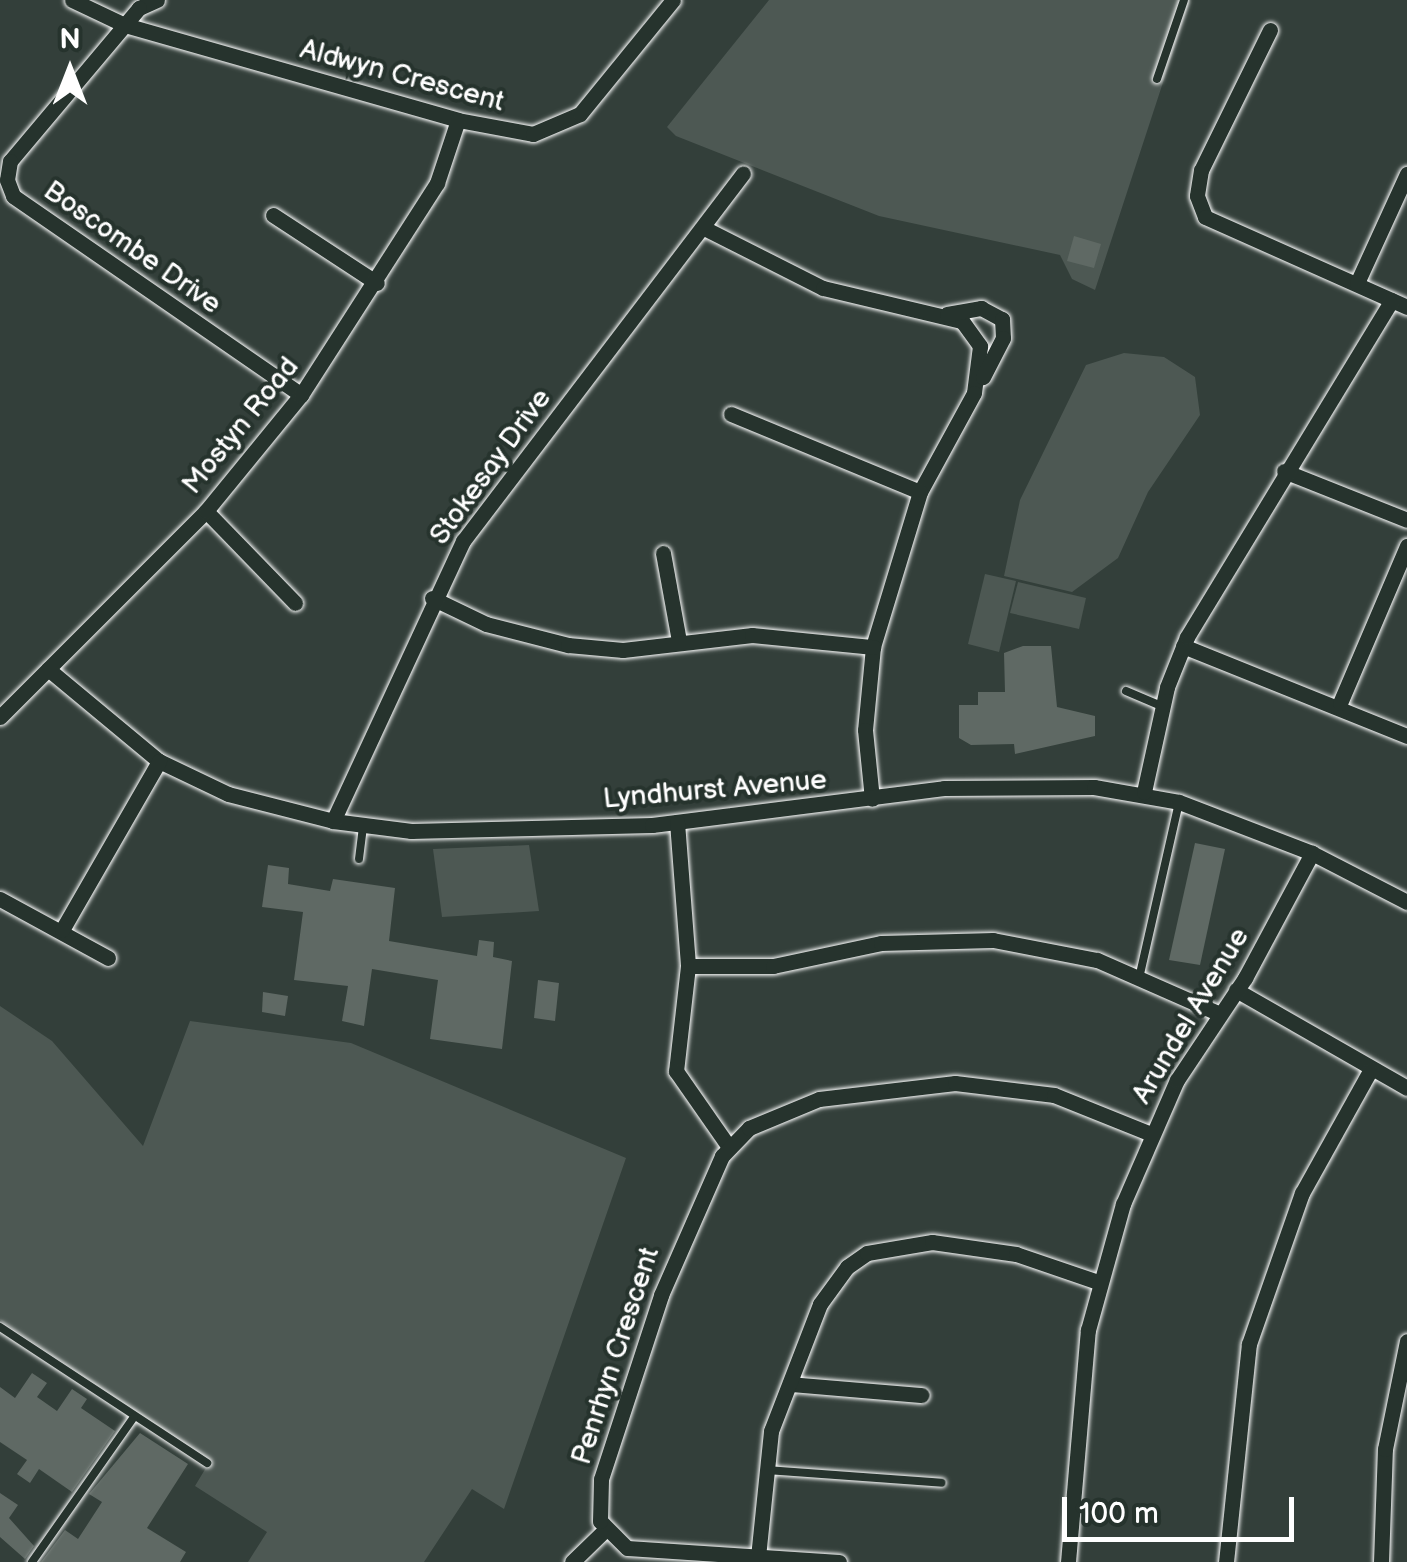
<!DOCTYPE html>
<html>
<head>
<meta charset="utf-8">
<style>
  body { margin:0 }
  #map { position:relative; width:1407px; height:1562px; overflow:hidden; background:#333f3a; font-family:"Balsamiq Sans",sans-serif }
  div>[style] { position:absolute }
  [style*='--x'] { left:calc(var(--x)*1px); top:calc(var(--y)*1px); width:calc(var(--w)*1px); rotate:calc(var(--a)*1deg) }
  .green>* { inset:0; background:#4d5853 }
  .building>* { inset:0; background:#5f6964 }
  .roads { filter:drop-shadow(0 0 2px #fff) drop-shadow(0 0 2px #fff) }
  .lane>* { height:8px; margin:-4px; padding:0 4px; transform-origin:4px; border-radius:4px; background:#26332d }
  .street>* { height:15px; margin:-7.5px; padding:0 7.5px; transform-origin:7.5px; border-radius:7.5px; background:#26332d }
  span { translate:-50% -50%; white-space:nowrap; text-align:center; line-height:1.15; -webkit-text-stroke:8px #26332d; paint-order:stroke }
  .street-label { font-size:28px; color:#fff }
  .north { position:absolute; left:20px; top:20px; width:100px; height:100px; -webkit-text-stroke:8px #26332d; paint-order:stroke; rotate:0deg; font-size:28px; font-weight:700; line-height:40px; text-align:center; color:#fff }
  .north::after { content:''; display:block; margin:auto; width:35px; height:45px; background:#fff; clip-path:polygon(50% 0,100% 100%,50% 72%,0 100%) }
  .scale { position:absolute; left:1062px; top:1497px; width:232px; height:45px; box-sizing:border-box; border:5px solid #fff; border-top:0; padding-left:12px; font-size:30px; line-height:35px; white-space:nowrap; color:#fff; -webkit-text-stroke:8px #26332d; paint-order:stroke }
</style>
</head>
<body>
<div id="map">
  <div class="green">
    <div style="clip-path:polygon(769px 0,1190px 0,1095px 290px,1072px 279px,1060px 255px,879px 216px,676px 136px,667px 127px)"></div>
    <div style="clip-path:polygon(1124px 353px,1164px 357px,1195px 377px,1200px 415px,1148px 492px,1118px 558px,1072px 592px,1004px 576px,1020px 500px,1086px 365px)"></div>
    <div style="clip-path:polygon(985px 574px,1016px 581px,999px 652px,968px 644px)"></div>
    <div style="clip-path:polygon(1018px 582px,1086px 598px,1079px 629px,1010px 613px)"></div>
    <div style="clip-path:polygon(529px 845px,539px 911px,442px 917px,433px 849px)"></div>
    <div style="clip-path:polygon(0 1006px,52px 1041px,143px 1146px,190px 1021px,351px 1043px,626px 1158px,504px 1509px,472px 1489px,424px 1562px,248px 1562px,267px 1532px,195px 1486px,210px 1461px,0 1320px)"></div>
  </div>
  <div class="building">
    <div style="clip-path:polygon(1074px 236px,1101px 244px,1094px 268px,1067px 261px)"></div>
    <div style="clip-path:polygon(1023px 646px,1051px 646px,1057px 707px,1095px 716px,1095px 736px,1015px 754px,1014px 744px,971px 745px,959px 738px,959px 705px,978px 705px,978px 692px,1005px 692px,1004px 653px)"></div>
    <div style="clip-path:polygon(1195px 843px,1225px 849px,1200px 965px,1169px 960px)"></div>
    <div style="clip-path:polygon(268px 865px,289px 868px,288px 884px,330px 891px,333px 879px,395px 888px,389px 941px,477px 956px,479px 940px,494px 942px,493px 957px,512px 961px,502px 1049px,430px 1039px,438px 980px,372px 969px,364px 1026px,342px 1021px,348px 986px,294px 980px,303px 912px,262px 907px)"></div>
    <div style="clip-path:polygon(538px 980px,559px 983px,555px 1021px,534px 1018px)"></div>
    <div style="clip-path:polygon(263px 992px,288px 996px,285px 1016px,262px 1012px)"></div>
    <div style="clip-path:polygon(32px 1373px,47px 1383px,37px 1397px,57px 1411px,72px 1389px,87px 1399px,81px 1408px,115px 1431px,72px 1492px,39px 1469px,30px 1483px,17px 1474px,27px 1460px,0 1442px,0 1387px,15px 1398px)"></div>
    <div style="clip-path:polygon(140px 1433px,188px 1464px,147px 1528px,186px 1552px,180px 1562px,41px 1562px,65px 1530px,78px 1539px,102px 1502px,89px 1494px)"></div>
    <div style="clip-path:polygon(0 1493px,18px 1505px,9px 1518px,34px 1546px,25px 1559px,0 1537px)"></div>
  </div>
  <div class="roads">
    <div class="lane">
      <div style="--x:1157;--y:79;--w:83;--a:-71.1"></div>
      <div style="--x:1126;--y:691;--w:39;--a:23"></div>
      <div style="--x:359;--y:859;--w:34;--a:-83"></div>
      <div style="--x:1140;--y:974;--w:176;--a:-77.2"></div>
      <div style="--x:0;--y:1327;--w:248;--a:33.3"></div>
      <div style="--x:767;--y:1470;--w:175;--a:4.2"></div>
      <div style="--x:32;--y:1562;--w:177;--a:-54.9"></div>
    </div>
    <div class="street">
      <div style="--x:72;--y:0;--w:59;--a:25.3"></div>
      <div style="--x:125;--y:25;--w:346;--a:15.9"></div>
      <div style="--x:458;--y:120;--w:76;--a:10.6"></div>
      <div style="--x:533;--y:134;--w:51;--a:-23.1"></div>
      <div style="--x:580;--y:114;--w:147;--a:-50.8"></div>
      <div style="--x:157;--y:0;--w:20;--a:156"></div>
      <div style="--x:139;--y:8;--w:200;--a:130.1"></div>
      <div style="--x:10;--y:161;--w:19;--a:99"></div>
      <div style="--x:7;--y:180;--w:17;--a:69"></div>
      <div style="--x:13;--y:196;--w:350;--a:34.6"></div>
      <div style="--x:1270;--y:30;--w:156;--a:116.2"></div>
      <div style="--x:1201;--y:170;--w:26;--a:99"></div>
      <div style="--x:1197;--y:196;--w:22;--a:69"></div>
      <div style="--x:1205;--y:217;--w:221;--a:24"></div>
      <div style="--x:273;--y:215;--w:124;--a:33.2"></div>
      <div style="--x:704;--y:228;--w:133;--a:26.8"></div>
      <div style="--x:823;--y:288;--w:143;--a:13.4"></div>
      <div style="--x:962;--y:321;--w:31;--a:54"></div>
      <div style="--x:980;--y:346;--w:47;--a:97.3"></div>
      <div style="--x:974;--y:393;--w:113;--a:118.6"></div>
      <div style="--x:920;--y:492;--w:162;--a:106.9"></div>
      <div style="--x:873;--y:647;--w:83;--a:95.5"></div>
      <div style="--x:865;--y:730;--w:69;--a:84.2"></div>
      <div style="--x:1357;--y:283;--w:120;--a:-65.4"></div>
      <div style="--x:947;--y:314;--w:35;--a:-10"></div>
      <div style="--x:981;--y:308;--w:24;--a:28"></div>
      <div style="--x:1002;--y:319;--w:19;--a:87"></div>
      <div style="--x:1003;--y:338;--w:44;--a:117.1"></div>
      <div style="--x:731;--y:414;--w:204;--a:22.4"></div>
      <div style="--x:1284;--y:471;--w:132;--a:21.7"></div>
      <div style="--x:206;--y:511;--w:128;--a:45.9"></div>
      <div style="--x:663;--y:553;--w:89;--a:79.7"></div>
      <div style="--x:432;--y:598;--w:60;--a:25.7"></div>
      <div style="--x:486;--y:624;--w:85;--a:14.4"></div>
      <div style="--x:568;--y:645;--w:55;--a:5.2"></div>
      <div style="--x:623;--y:650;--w:130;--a:-6.6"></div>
      <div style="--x:752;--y:635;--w:122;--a:5.7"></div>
      <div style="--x:1183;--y:646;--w:241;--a:21.9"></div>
      <div style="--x:48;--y:669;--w:144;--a:39.7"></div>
      <div style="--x:159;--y:761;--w:76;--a:25.6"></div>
      <div style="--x:228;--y:794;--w:108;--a:14.4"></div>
      <div style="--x:333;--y:821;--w:79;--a:7.3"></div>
      <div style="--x:411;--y:831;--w:241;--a:-1.4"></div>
      <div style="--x:652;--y:825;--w:294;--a:-7.2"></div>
      <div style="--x:944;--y:788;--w:150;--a:-0.4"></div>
      <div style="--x:1094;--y:787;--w:86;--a:10"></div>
      <div style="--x:1179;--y:802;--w:142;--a:21"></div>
      <div style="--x:1312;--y:853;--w:107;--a:27.3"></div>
      <div style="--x:1340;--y:703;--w:171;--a:-66.9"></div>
      <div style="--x:0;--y:717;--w:291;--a:-45"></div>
      <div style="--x:206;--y:511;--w:150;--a:-50.7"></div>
      <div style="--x:301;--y:395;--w:252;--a:-57.3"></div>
      <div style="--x:437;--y:183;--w:66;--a:-71.6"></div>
      <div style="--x:1144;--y:792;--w:107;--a:-77.6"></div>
      <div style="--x:1167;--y:687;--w:54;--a:-68.2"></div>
      <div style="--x:1187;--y:637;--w:394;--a:-58.7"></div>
      <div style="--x:333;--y:821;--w:309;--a:-65.1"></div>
      <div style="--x:463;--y:541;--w:462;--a:-52.7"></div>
      <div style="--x:677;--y:822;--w:144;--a:85.6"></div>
      <div style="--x:688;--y:966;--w:106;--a:96.5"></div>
      <div style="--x:676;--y:1071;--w:93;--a:55.1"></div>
      <div style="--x:0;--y:899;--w:123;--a:28.6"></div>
      <div style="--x:62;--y:930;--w:195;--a:-60.1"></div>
      <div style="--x:688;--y:966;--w:85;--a:0"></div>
      <div style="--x:773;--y:966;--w:110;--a:-12"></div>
      <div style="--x:881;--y:943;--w:112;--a:-1.5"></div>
      <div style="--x:993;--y:940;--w:106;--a:10.9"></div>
      <div style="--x:1097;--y:960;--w:134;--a:23.7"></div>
      <div style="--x:1236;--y:990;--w:197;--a:29.8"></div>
      <div style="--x:790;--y:1384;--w:132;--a:4.8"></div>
      <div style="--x:758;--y:1557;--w:127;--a:-84.1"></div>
      <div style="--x:771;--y:1431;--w:136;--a:-68.9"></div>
      <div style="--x:820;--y:1304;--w:46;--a:-53.9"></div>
      <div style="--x:847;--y:1267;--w:24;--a:-35"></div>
      <div style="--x:867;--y:1253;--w:66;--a:-9.6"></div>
      <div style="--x:932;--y:1242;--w:85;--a:8.1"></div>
      <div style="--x:1016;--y:1254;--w:87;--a:18.9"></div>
      <div style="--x:572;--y:1562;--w:46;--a:-44.1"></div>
      <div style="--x:839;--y:1562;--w:212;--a:-176.2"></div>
      <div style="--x:627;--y:1548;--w:38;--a:-135"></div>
      <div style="--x:600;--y:1521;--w:42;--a:-88.6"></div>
      <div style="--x:601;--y:1479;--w:194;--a:-71.9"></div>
      <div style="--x:661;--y:1295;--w:152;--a:-66.3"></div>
      <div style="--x:722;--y:1156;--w:39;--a:-46"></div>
      <div style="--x:749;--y:1128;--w:76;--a:-22.5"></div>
      <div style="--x:819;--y:1099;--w:137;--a:-6.7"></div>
      <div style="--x:955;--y:1083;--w:100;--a:6.9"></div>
      <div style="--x:1054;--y:1095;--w:105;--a:21.9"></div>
      <div style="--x:1068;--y:1562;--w:233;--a:-85.1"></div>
      <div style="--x:1088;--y:1330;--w:131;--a:-74.5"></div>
      <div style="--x:1123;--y:1204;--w:135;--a:-66.5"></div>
      <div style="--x:1177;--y:1080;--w:123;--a:-56.3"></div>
      <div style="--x:1245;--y:978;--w:142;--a:-61.8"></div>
      <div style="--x:1226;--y:1562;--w:219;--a:-84"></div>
      <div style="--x:1249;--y:1344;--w:160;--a:-70.7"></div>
      <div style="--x:1302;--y:1193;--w:140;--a:-60.9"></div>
      <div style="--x:1381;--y:1562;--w:113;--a:-88"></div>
      <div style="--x:1385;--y:1449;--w:110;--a:-78.5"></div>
    </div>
  </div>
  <div class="street-label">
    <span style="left:402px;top:76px;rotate:15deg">Aldwyn Crescent</span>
    <span style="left:132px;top:248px;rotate:35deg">Boscombe Drive</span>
    <span style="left:241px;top:426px;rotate:-51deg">Mostyn Road</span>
    <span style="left:491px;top:467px;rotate:-54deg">Stokesay Drive</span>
    <span style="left:715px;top:790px;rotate:-5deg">Lyndhurst Avenue</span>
    <span style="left:1191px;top:1016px;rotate:-59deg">Arundel Avenue</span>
    <span style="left:616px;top:1356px;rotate:-72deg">Penrhyn Crescent</span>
  </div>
  <div class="north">N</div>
  <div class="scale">100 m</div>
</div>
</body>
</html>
